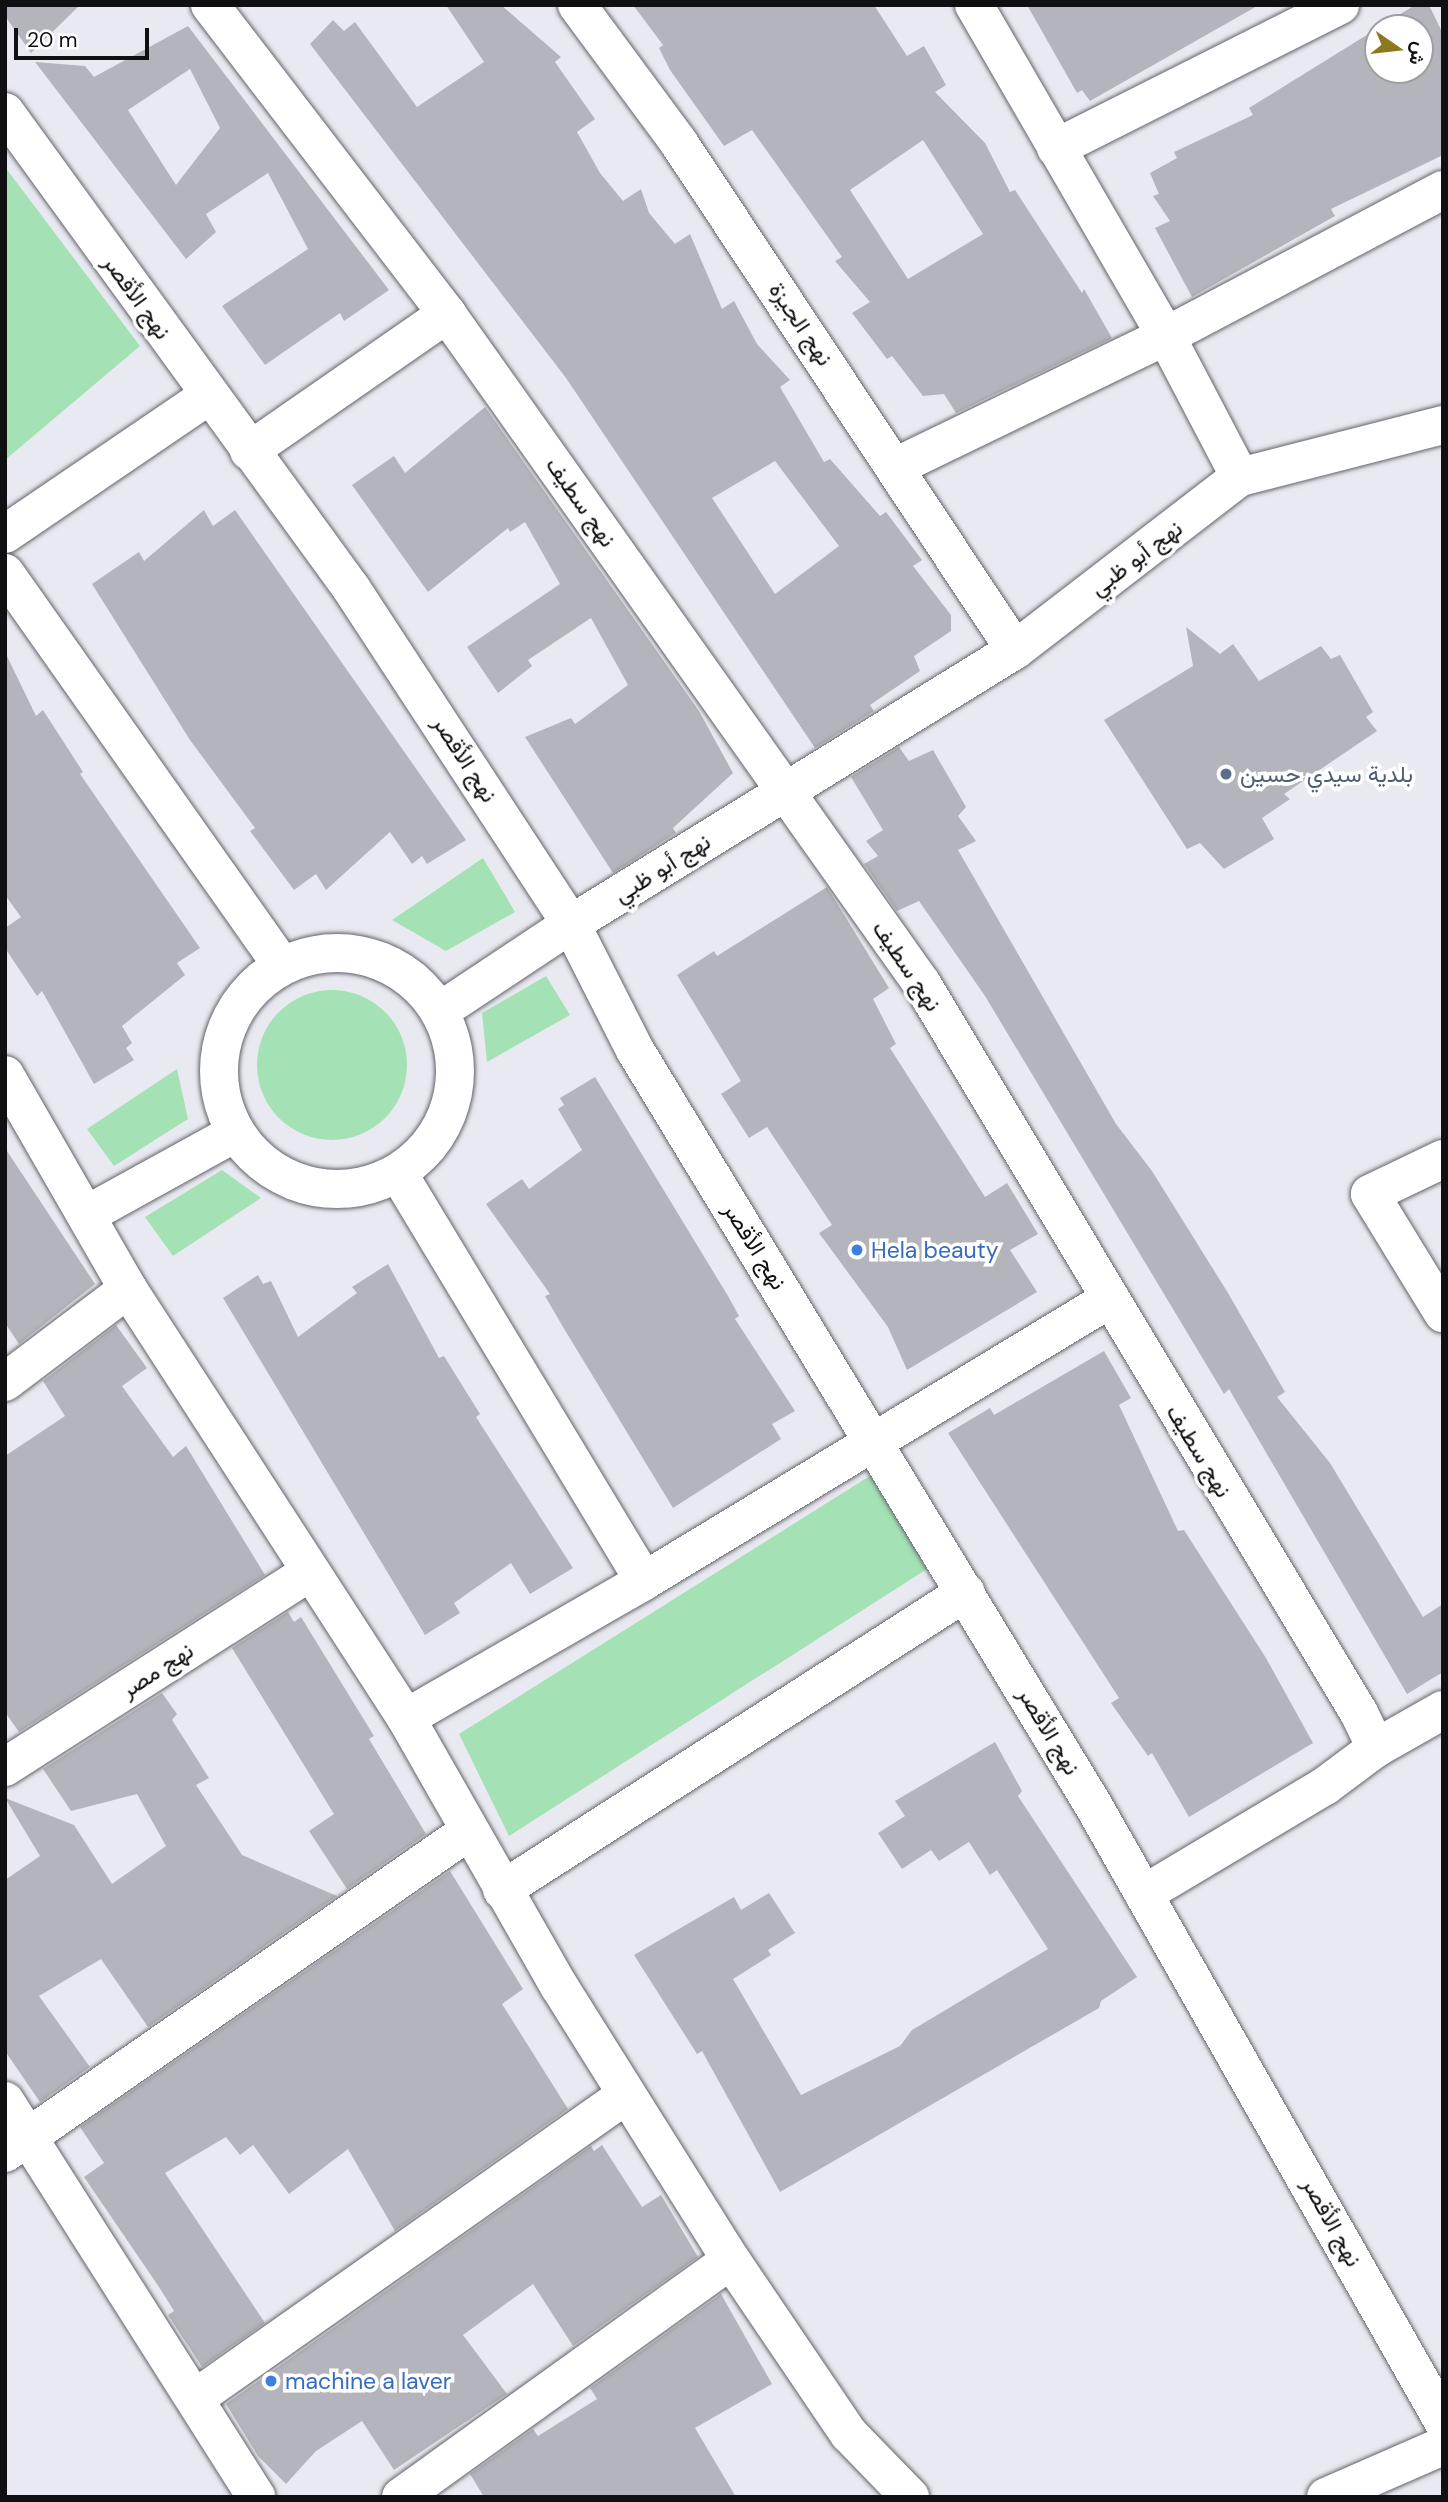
<!DOCTYPE html>
<html>
<head>
<meta charset="utf-8">
<style>
  body { margin:0 }
  #map { position:relative; width:1448px; height:2502px; overflow:hidden; background:#e9eaf1; font-family:"DM Sans",Vazirmatn,sans-serif }
  div>[style] { position:absolute }
  [style*='--x'] { left:calc(var(--x)*1px); top:calc(var(--y)*1px); width:calc(var(--w)*1px); rotate:calc(var(--a)*1deg) }
  .green>* { inset:0; background:#a4e1b5 }
  .round { border-radius:50% }
  .building>* { inset:0; background:#b4b5bc }
  .roads { filter:drop-shadow(0 0 2px #62646a) drop-shadow(0 0 2px #62646a) }
  .street>* { height:38px; margin:-19px; padding:0 19px; transform-origin:19px; border-radius:19px; background:#fff }
  .street>.ring { margin:-19px; padding:0; box-sizing:content-box; background:none; border:38px solid #fff; border-radius:50% }
  .dots>* { width:19px; height:19px; translate:-50% -50%; box-sizing:border-box; border:4px solid #fff; border-radius:50% }
  span { translate:-50% -50%; white-space:nowrap; text-align:center; line-height:1.15; -webkit-text-stroke:7px #fff; paint-order:stroke }
  .street-label { font-size:23px; color:#101013 }
  .service-label { font-size:23px; color:#4e5e75 }
  .left { translate:0 -50%; text-align:left }
  .shop-label { font-size:23px; color:#366cbe }
  .frame { position:absolute; inset:0; border:7px solid #101013; pointer-events:none }
  .north { position:absolute; left:1364px; top:14px; width:70px; height:70px; box-sizing:border-box; background:#fff; border:2px solid #9f9fa1; border-radius:50%; rotate:104deg; font-size:19px; font-weight:700; line-height:28px; text-align:center; color:#101013 }
  .north::after { content:''; display:block; margin:auto; width:24px; height:32px; background:#8e781d; clip-path:polygon(50% 0,100% 100%,50% 72%,0 100%) }
  .scale { position:absolute; left:14px; top:28px; width:135px; height:32px; box-sizing:border-box; border:4px solid #101013; border-top:0; padding-left:9px; font-size:21px; line-height:24px; white-space:nowrap; color:#101013; -webkit-text-stroke:5px #fff; paint-order:stroke }
</style>
</head>
<body>
<div id="map">
  <div class="green">
    <div style="clip-path:polygon(5px 167px,140px 346px,5px 460px)"></div>
    <div style="clip-path:polygon(483px 858px,515px 912px,446px 951px,392px 920px)"></div>
    <div style="clip-path:polygon(546px 976px,570px 1015px,487px 1062px,482px 1013px)"></div>
    <div class="round" style="left:257px;top:990px;width:150px;height:150px"></div>
    <div style="clip-path:polygon(177px 1069px,188px 1119px,114px 1166px,87px 1129px)"></div>
    <div style="clip-path:polygon(222px 1170px,261px 1198px,173px 1256px,145px 1217px)"></div>
    <div style="clip-path:polygon(873px 1474px,927px 1569px,509px 1836px,459px 1734px)"></div>
  </div>
  <div class="building">
    <div style="clip-path:polygon(5px 5px,80px 5px,31px 53px,5px 16px)"></div>
    <div style="clip-path:polygon(evenodd,446px 5px,501px 5px,561px 57px,555px 62px,595px 119px,577px 132px,600px 173px,623px 201px,641px 189px,649px 213px,675px 244px,690px 234px,722px 309px,734px 301px,757px 344px,790px 380px,780px 387px,824px 462px,830px 459px,880px 516px,886px 512px,922px 560px,913px 566px,951px 615px,951px 631px,914px 656px,920px 671px,870px 705px,874px 711px,815px 748px,566px 378px,310px 44px,333px 20px,344px 31px,355px 22px,417px 107px,484px 62px,446px 5px,775px 461px,839px 546px,775px 594px,712px 498px,775px 461px)"></div>
    <div style="clip-path:polygon(evenodd,633px 5px,874px 5px,907px 56px,924px 46px,946px 85px,935px 92px,985px 143px,1010px 192px,1015px 190px,1082px 293px,1084px 289px,1112px 338px,956px 413px,944px 394px,923px 396px,892px 356px,887px 359px,852px 313px,870px 302px,835px 261px,842px 257px,752px 130px,724px 146px,670px 70px,659px 48px,663px 45px,633px 5px,923px 140px,983px 234px,908px 279px,850px 190px,923px 140px)"></div>
    <div style="clip-path:polygon(1027px 5px,1259px 5px,1090px 101px,1082px 90px,1077px 93px)"></div>
    <div style="clip-path:polygon(1415px 5px,1429px 5px,1443px 34px,1443px 155px,1331px 209px,1335px 216px,1192px 297px,1155px 228px,1170px 221px,1153px 196px,1159px 194px,1150px 173px,1177px 158px,1174px 152px,1253px 115px,1249px 108px,1378px 28px,1378px 70px,1420px 70px,1420px 28px,1378px 28px)"></div>
    <div style="clip-path:polygon(evenodd,188px 26px,389px 290px,344px 321px,340px 313px,265px 365px,222px 306px,308px 249px,268px 173px,206px 214px,216px 232px,186px 259px,35px 62px,85px 66px,94px 77px,188px 26px,190px 69px,220px 128px,176px 185px,128px 110px,190px 69px)"></div>
    <div style="clip-path:polygon(485px 407px,699px 711px,733px 773px,673px 828px,676px 833px,613px 873px,525px 737px,571px 718px,575px 724px,628px 685px,591px 618px,528px 660px,532px 666px,498px 693px,467px 647px,560px 584px,525px 522px,510px 532px,508px 528px,428px 592px,352px 485px,394px 456px,405px 473px)"></div>
    <div style="clip-path:polygon(204px 510px,213px 526px,235px 510px,466px 840px,427px 864px,422px 856px,412px 864px,390px 832px,326px 890px,316px 874px,294px 890px,250px 831px,255px 828px,190px 740px,92px 584px,139px 552px,144px 561px)"></div>
    <div style="clip-path:polygon(1186px 627px,1220px 654px,1233px 644px,1259px 681px,1321px 646px,1331px 659px,1340px 655px,1373px 712px,1366px 717px,1377px 731px,1284px 794px,1290px 799px,1262px 818px,1274px 839px,1224px 869px,1200px 843px,1187px 849px,1104px 720px,1193px 666px)"></div>
    <div style="clip-path:polygon(5px 652px,36px 716px,43px 710px,83px 772px,80px 774px,200px 948px,177px 963px,185px 975px,122px 1026px,132px 1043px,126px 1048px,134px 1060px,94px 1084px,42px 991px,37px 996px,5px 948px,5px 928px,21px 917px,5px 895px)"></div>
    <div style="clip-path:polygon(899px 747px,909px 761px,933px 750px,966px 807px,958px 816px,976px 841px,958px 850px,1116px 1124px,1152px 1171px,1228px 1293px,1285px 1392px,1277px 1397px,1330px 1463px,1423px 1617px,1443px 1604px,1443px 1672px,1407px 1694px,1229px 1389px,1224px 1394px,985px 996px,919px 901px,897px 911px,864px 864px,878px 856px,866px 841px,883px 830px,851px 777px)"></div>
    <div style="clip-path:polygon(827px 887px,889px 988px,873px 999px,896px 1044px,890px 1048px,985px 1197px,1007px 1183px,1038px 1234px,1010px 1250px,1037px 1292px,907px 1370px,888px 1327px,819px 1233px,832px 1225px,767px 1127px,749px 1138px,721px 1094px,741px 1081px,677px 975px,714px 951px,717px 956px)"></div>
    <div style="clip-path:polygon(595px 1077px,728px 1296px,739px 1316px,735px 1319px,795px 1411px,772px 1424px,781px 1439px,673px 1508px,563px 1327px,545px 1296px,550px 1294px,486px 1204px,522px 1179px,529px 1189px,582px 1150px,558px 1109px,564px 1105px,560px 1098px)"></div>
    <div style="clip-path:polygon(5px 1148px,95px 1284px,19px 1344px,5px 1323px)"></div>
    <div style="clip-path:polygon(388px 1264px,439px 1358px,444px 1356px,480px 1414px,476px 1417px,573px 1568px,530px 1594px,511px 1563px,454px 1603px,460px 1613px,425px 1635px,223px 1298px,258px 1275px,263px 1284px,271px 1281px,298px 1337px,357px 1293px,352px 1287px)"></div>
    <div style="clip-path:polygon(116px 1325px,147px 1368px,122px 1386px,173px 1457px,186px 1446px,265px 1575px,19px 1732px,5px 1712px,5px 1456px,65px 1416px,43px 1381px)"></div>
    <div style="clip-path:polygon(1104px 1351px,1131px 1398px,1119px 1405px,1178px 1531px,1184px 1530px,1266px 1658px,1313px 1743px,1189px 1817px,1152px 1753px,1148px 1756px,1111px 1703px,1119px 1698px,948px 1433px,990px 1408px,994px 1415px)"></div>
    <div style="clip-path:polygon(288px 1612px,294px 1622px,301px 1617px,374px 1736px,369px 1739px,426px 1834px,347px 1889px,309px 1831px,334px 1814px,232px 1648px)"></div>
    <div style="clip-path:polygon(162px 1693px,177px 1714px,172px 1720px,209px 1778px,196px 1785px,242px 1855px,337px 1896px,148px 2027px,101px 1959px,39px 1996px,90px 2067px,40px 2102px,5px 2051px,5px 1880px,40px 1856px,5px 1798px,74px 1825px,112px 1884px,166px 1846px,137px 1794px,71px 1811px,43px 1769px)"></div>
    <div style="clip-path:polygon(995px 1742px,1022px 1791px,1018px 1796px,1137px 1977px,1101px 2001px,1099px 2008px,780px 2192px,702px 2051px,697px 2054px,634px 1955px,734px 1897px,741px 1910px,769px 1893px,795px 1933px,768px 1950px,771px 1955px,733px 1979px,801px 2095px,900px 2046px,912px 2030px,1048px 1949px,997px 1870px,990px 1875px,969px 1842px,939px 1861px,931px 1850px,902px 1869px,878px 1833px,905px 1816px,895px 1801px)"></div>
    <div style="clip-path:polygon(450px 1871px,523px 1989px,502px 2004px,568px 2109px,395px 2231px,348px 2149px,289px 2194px,253px 2145px,240px 2155px,226px 2137px,165px 2173px,265px 2323px,202px 2367px,168px 2315px,174px 2311px,159px 2287px,84px 2177px,104px 2163px,80px 2127px)"></div>
    <div style="clip-path:polygon(602px 2145px,642px 2207px,661px 2195px,698px 2257px,573px 2346px,533px 2284px,463px 2335px,507px 2394px,394px 2470px,362px 2421px,316px 2451px,286px 2484px,258px 2456px,226px 2404px,591px 2146px,594px 2151px)"></div>
    <div style="clip-path:polygon(721px 2294px,772px 2384px,695px 2428px,736px 2497px,484px 2497px,470px 2474px,533px 2429px,538px 2436px,597px 2399px,590px 2388px)"></div>
  </div>
  <div class="roads">
    <div class="street">
      <div style="--x:210;--y:5;--w:389;--a:52.5"></div>
      <div style="--x:447;--y:314;--w:821;--a:54.67"></div>
      <div style="--x:922;--y:984;--w:850;--a:59.06"></div>
      <div style="--x:1359;--y:1713;--w:39;--a:64"></div>
      <div style="--x:1376;--y:1748;--w:64;--a:143.3"></div>
      <div style="--x:1325;--y:1786;--w:211;--a:149.2"></div>
      <div style="--x:577;--y:5;--w:172;--a:53.5"></div>
      <div style="--x:679;--y:143;--w:608;--a:56.47"></div>
      <div style="--x:5;--y:112;--w:588;--a:53.99"></div>
      <div style="--x:351;--y:588;--w:402;--a:56.8"></div>
      <div style="--x:571;--y:924;--w:141;--a:63.1"></div>
      <div style="--x:635;--y:1050;--w:881;--a:58.75"></div>
      <div style="--x:1092;--y:1803;--w:711;--a:60.41"></div>
      <div style="--x:1056;--y:148;--w:318;--a:-26.7"></div>
      <div style="--x:249;--y:451;--w:241;--a:-34.7"></div>
      <div style="--x:897;--y:466;--w:299;--a:-25.8"></div>
      <div style="--x:1166;--y:336;--w:313;--a:-27.8"></div>
      <div style="--x:1240;--y:477;--w:210;--a:-14.4"></div>
      <div style="--x:5;--y:534;--w:245;--a:-34.2"></div>
      <div style="--x:5;--y:573;--w:480;--a:54.8"></div>
      <div class="ring" style="left:219px;top:953px;width:198px;height:198px"></div>
      <div style="--x:440;--y:1011;--w:157;--a:-33.6"></div>
      <div style="--x:571;--y:924;--w:522;--a:-31.68"></div>
      <div style="--x:1015;--y:650;--w:284;--a:-37.6"></div>
      <div style="--x:1240;--y:477;--w:159;--a:-117.7"></div>
      <div style="--x:1166;--y:336;--w:383;--a:-120.1"></div>
      <div style="--x:5;--y:1075;--w:247;--a:60.1"></div>
      <div style="--x:128;--y:1289;--w:511;--a:57.06"></div>
      <div style="--x:406;--y:1718;--w:309;--a:60.3"></div>
      <div style="--x:559;--y:1986;--w:324;--a:57.9"></div>
      <div style="--x:731;--y:2260;--w:210;--a:55.9"></div>
      <div style="--x:849;--y:2434;--w:88;--a:45.9"></div>
      <div style="--x:1443;--y:1159;--w:81;--a:154.4"></div>
      <div style="--x:1370;--y:1194;--w:140;--a:58.5"></div>
      <div style="--x:398;--y:1173;--w:476;--a:58.9"></div>
      <div style="--x:88;--y:1214;--w:168;--a:-28.9"></div>
      <div style="--x:5;--y:1382;--w:154;--a:-37.1"></div>
      <div style="--x:406;--y:1718;--w:275;--a:-29.9"></div>
      <div style="--x:644;--y:1581;--w:542;--a:-31.2"></div>
      <div style="--x:1376;--y:1748;--w:77;--a:-29.6"></div>
      <div style="--x:5;--y:1767;--w:360;--a:-32.6"></div>
      <div style="--x:502;--y:1890;--w:551;--a:-32.71"></div>
      <div style="--x:5;--y:2101;--w:469;--a:57.6"></div>
      <div style="--x:5;--y:2153;--w:565;--a:-34.76"></div>
      <div style="--x:197;--y:2397;--w:525;--a:-35.14"></div>
      <div style="--x:401;--y:2497;--w:406;--a:-35.7"></div>
      <div style="--x:1326;--y:2497;--w:128;--a:-23.6"></div>
    </div>
  </div>
  <div class="dots">
    <div style="left:1226px;top:774px;background:#5c6f8a"></div>
    <div style="left:857px;top:1250px;background:#3f7fe0"></div>
    <div style="left:271px;top:2381px;background:#3f7fe0"></div>
  </div>
  <div class="street-label">
    <span style="left:137px;top:297px;rotate:54deg">نهج الأقصر</span>
    <span style="left:801px;top:324px;rotate:56deg">نهج الجيزة</span>
    <span style="left:581px;top:502px;rotate:55deg">نهج سطيف</span>
    <span style="left:1136px;top:558px;rotate:-37deg">نهج أبو ظبي</span>
    <span style="left:465px;top:759px;rotate:57deg">نهج الأقصر</span>
    <span style="left:662px;top:868px;rotate:-32deg">نهج أبو ظبي</span>
    <span style="left:907px;top:966px;rotate:56deg">نهج سطيف</span>
    <span style="left:755px;top:1246px;rotate:58deg">نهج الأقصر</span>
    <span style="left:1199px;top:1451px;rotate:59deg">نهج سطيف</span>
    <span style="left:157px;top:1670px;rotate:-33deg">نهج مصر</span>
    <span style="left:1049px;top:1731px;rotate:59deg">نهج الأقصر</span>
    <span style="left:1332px;top:2222px;rotate:61deg">نهج الأقصر</span>
  </div>
  <div class="service-label">
    <span class="left" style="left:1240px;top:774px">بلدية سيدي حسين</span>
  </div>
  <div class="shop-label">
    <span class="left" style="left:871px;top:1250px">Hela beauty</span>
    <span class="left" style="left:285px;top:2381px">machine a laver</span>
  </div>
  <div class="frame"></div>
  <div class="north">ش</div>
  <div class="scale">20 m</div>
</div>
</body>
</html>
